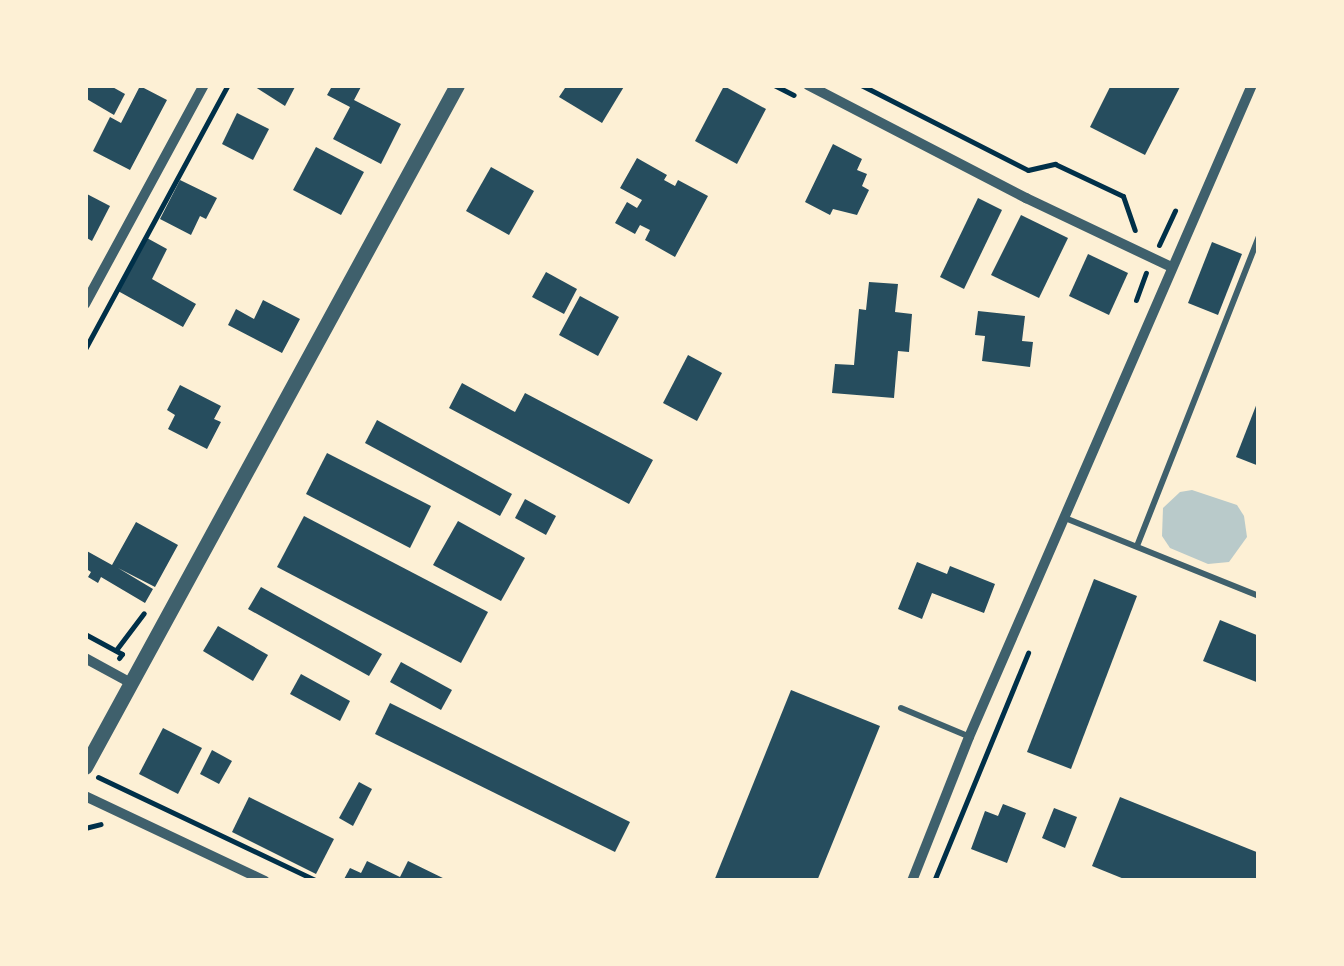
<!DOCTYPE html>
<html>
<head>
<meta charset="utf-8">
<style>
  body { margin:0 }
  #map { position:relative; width:1344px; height:966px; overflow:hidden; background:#fdf0d5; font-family:Merriweather,serif }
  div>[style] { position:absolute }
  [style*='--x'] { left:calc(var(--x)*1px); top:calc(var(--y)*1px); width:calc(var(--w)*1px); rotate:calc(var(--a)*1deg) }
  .green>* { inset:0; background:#b9caca }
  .building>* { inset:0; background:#264d5e }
  .path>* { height:5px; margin:-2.5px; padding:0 2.5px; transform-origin:2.5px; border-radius:2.5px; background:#003049 }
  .service>* { height:6px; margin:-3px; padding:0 3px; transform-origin:3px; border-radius:3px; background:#3f606c }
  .minor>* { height:10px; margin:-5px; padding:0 5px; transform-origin:5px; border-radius:5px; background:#3f606c }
  .tertiary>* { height:15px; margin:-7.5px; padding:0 7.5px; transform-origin:7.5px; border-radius:7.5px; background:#3f606c }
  span { translate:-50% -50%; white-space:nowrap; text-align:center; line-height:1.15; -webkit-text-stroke:10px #fdf0d5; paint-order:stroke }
  .frame { position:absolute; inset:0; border:88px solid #fdf0d5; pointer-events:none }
</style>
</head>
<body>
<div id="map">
  <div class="green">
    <div style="clip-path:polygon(1192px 490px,1237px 505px,1244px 516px,1247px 537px,1229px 562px,1208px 564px,1170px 548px,1162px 536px,1163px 508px,1180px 492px)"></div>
  </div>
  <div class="building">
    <div style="clip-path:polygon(85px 85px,109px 85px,125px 94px,114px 115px,85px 98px)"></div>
    <div style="clip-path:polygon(252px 85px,296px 85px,285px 106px)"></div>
    <div style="clip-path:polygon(325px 85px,362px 85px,354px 100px,401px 124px,381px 164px,333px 139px,350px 107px,327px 95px,331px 88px)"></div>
    <div style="clip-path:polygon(567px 85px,625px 85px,602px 123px,559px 97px)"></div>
    <div style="clip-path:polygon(1111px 85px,1181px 85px,1145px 155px,1090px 127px)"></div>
    <div style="clip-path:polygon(140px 86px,167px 100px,130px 170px,93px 151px,110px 117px,121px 123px)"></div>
    <div style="clip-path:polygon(724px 86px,766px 109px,737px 164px,695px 141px)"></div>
    <div style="clip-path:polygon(237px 113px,269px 129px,253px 160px,222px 144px)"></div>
    <div style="clip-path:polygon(833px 144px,862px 159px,857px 170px,867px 174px,862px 186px,869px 190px,857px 215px,833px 209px,830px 215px,805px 202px)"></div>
    <div style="clip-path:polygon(316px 147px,364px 172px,341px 215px,293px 190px)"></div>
    <div style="clip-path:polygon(637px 158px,667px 175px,664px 180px,675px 186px,678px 180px,708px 196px,675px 257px,645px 240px,650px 230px,640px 225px,635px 234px,615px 223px,627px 202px,637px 208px,642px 200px,620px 188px)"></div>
    <div style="clip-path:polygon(491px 167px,534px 191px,509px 235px,466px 211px)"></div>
    <div style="clip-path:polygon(180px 180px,217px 198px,206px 219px,200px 216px,191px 235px,160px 219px)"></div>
    <div style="clip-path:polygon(85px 193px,110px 206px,92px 241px,85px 237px)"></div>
    <div style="clip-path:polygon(978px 198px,1002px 210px,964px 289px,940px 277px)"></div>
    <div style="clip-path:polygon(1021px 215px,1068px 238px,1039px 298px,991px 275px)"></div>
    <div style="clip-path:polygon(147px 238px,167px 249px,152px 279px,196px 304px,183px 327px,118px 291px)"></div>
    <div style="clip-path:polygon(1212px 242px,1242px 254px,1218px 315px,1188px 303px)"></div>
    <div style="clip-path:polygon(1088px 254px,1128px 273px,1109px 315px,1069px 296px)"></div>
    <div style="clip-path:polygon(546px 272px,577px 289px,564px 314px,532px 297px)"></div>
    <div style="clip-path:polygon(869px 282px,898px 284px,895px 312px,912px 314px,909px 352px,898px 351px,894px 398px,832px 393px,835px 364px,854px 365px,859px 309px,866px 310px)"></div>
    <div style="clip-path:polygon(580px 296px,619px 317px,598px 356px,559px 335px)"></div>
    <div style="clip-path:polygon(263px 300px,300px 319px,282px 353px,228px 325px,236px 309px,254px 319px)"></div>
    <div style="clip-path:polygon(978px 311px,1025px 316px,1022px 341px,1033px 342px,1030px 367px,982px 361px,985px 336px,975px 335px)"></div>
    <div style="clip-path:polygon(688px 355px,722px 373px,697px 421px,663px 403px)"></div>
    <div style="clip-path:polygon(462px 383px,515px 412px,525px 393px,653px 460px,629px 504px,449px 408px)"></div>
    <div style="clip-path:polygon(180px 385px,221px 406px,214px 419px,221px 422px,207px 449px,168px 429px,175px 415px,167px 410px)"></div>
    <div style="clip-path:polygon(1259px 398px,1259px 466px,1236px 457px)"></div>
    <div style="clip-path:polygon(377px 420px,512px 494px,500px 516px,365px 443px)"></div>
    <div style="clip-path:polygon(327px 453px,431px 506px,410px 548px,306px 494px)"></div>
    <div style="clip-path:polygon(525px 499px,556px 516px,546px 535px,515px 518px)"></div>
    <div style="clip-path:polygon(304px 516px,488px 612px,461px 663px,277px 567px)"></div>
    <div style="clip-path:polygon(458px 521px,525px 558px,501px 601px,433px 565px)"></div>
    <div style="clip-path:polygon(136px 522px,178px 545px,155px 587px,118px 568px,153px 589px,145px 603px,101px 577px,98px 583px,88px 577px,91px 572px,85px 568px,85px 550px,112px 565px)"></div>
    <div style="clip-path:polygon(917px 562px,947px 574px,950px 566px,995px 584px,984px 613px,932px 593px,922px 619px,898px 609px)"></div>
    <div style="clip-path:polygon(1094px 579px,1137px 596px,1071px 769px,1027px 752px)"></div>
    <div style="clip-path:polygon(261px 587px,382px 654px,369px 676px,248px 609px)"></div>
    <div style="clip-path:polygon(1220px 620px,1259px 636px,1259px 683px,1203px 661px)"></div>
    <div style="clip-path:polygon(218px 626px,268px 655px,253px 681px,203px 651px)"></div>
    <div style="clip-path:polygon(401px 662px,452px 690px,441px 710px,390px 682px)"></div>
    <div style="clip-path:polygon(301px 674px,350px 701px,340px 721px,290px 694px)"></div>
    <div style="clip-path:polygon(791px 690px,880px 726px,817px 881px,714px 881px)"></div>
    <div style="clip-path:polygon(390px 703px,630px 822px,615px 852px,375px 734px)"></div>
    <div style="clip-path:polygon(163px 728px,202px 748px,178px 794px,139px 774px)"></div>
    <div style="clip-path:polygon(212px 750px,232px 761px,219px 784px,200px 774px)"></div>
    <div style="clip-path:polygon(359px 782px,372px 789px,353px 826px,339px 818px)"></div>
    <div style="clip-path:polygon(249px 797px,334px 839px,316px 874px,232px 832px)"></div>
    <div style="clip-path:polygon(1120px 797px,1259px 853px,1259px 881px,1129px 881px,1092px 866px)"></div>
    <div style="clip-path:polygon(1003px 804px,1026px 813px,1007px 863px,971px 849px,985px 811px,998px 816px)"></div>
    <div style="clip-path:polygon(1054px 808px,1077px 817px,1065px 848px,1042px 838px)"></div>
    <div style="clip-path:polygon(367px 861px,400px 877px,408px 861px,449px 881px,343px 881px,350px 868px,361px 873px)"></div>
  </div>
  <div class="path">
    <div style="--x:774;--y:85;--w:22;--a:27"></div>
    <div style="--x:861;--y:85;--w:187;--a:27"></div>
    <div style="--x:1028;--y:170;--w:28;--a:-13"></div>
    <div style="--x:1055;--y:164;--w:75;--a:25.2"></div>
    <div style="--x:1123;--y:196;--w:36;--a:71"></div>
    <div style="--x:1159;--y:245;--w:38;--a:-65"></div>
    <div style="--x:1136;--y:300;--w:29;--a:-70"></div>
    <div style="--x:85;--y:349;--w:300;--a:-61.6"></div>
    <div style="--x:85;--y:634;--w:42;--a:28.4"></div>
    <div style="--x:122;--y:654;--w:5;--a:127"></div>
    <div style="--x:116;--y:650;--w:46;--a:-52.9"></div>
    <div style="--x:98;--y:777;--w:242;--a:25.4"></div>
    <div style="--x:85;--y:828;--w:16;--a:-14"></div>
    <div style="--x:934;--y:881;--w:247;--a:-67.6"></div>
  </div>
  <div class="service">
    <div style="--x:1065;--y:518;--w:209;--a:21.9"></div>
    <div style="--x:1137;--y:546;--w:332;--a:-68.5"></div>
    <div style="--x:901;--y:708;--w:73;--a:22.7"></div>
  </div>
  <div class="minor">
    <div style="--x:808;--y:85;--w:246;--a:27.4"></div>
    <div style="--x:1026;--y:198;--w:161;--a:25.4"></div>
    <div style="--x:85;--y:304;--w:249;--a:-61.5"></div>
    <div style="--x:85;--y:658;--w:52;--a:28.5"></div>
    <div style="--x:85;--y:796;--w:199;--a:25.3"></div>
    <div style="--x:912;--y:881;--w:155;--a:-68.4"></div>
    <div style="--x:969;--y:737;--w:711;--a:-66.54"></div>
  </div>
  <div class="tertiary">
    <div style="--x:85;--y:767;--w:777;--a:-61.39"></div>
  </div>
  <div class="frame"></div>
</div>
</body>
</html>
